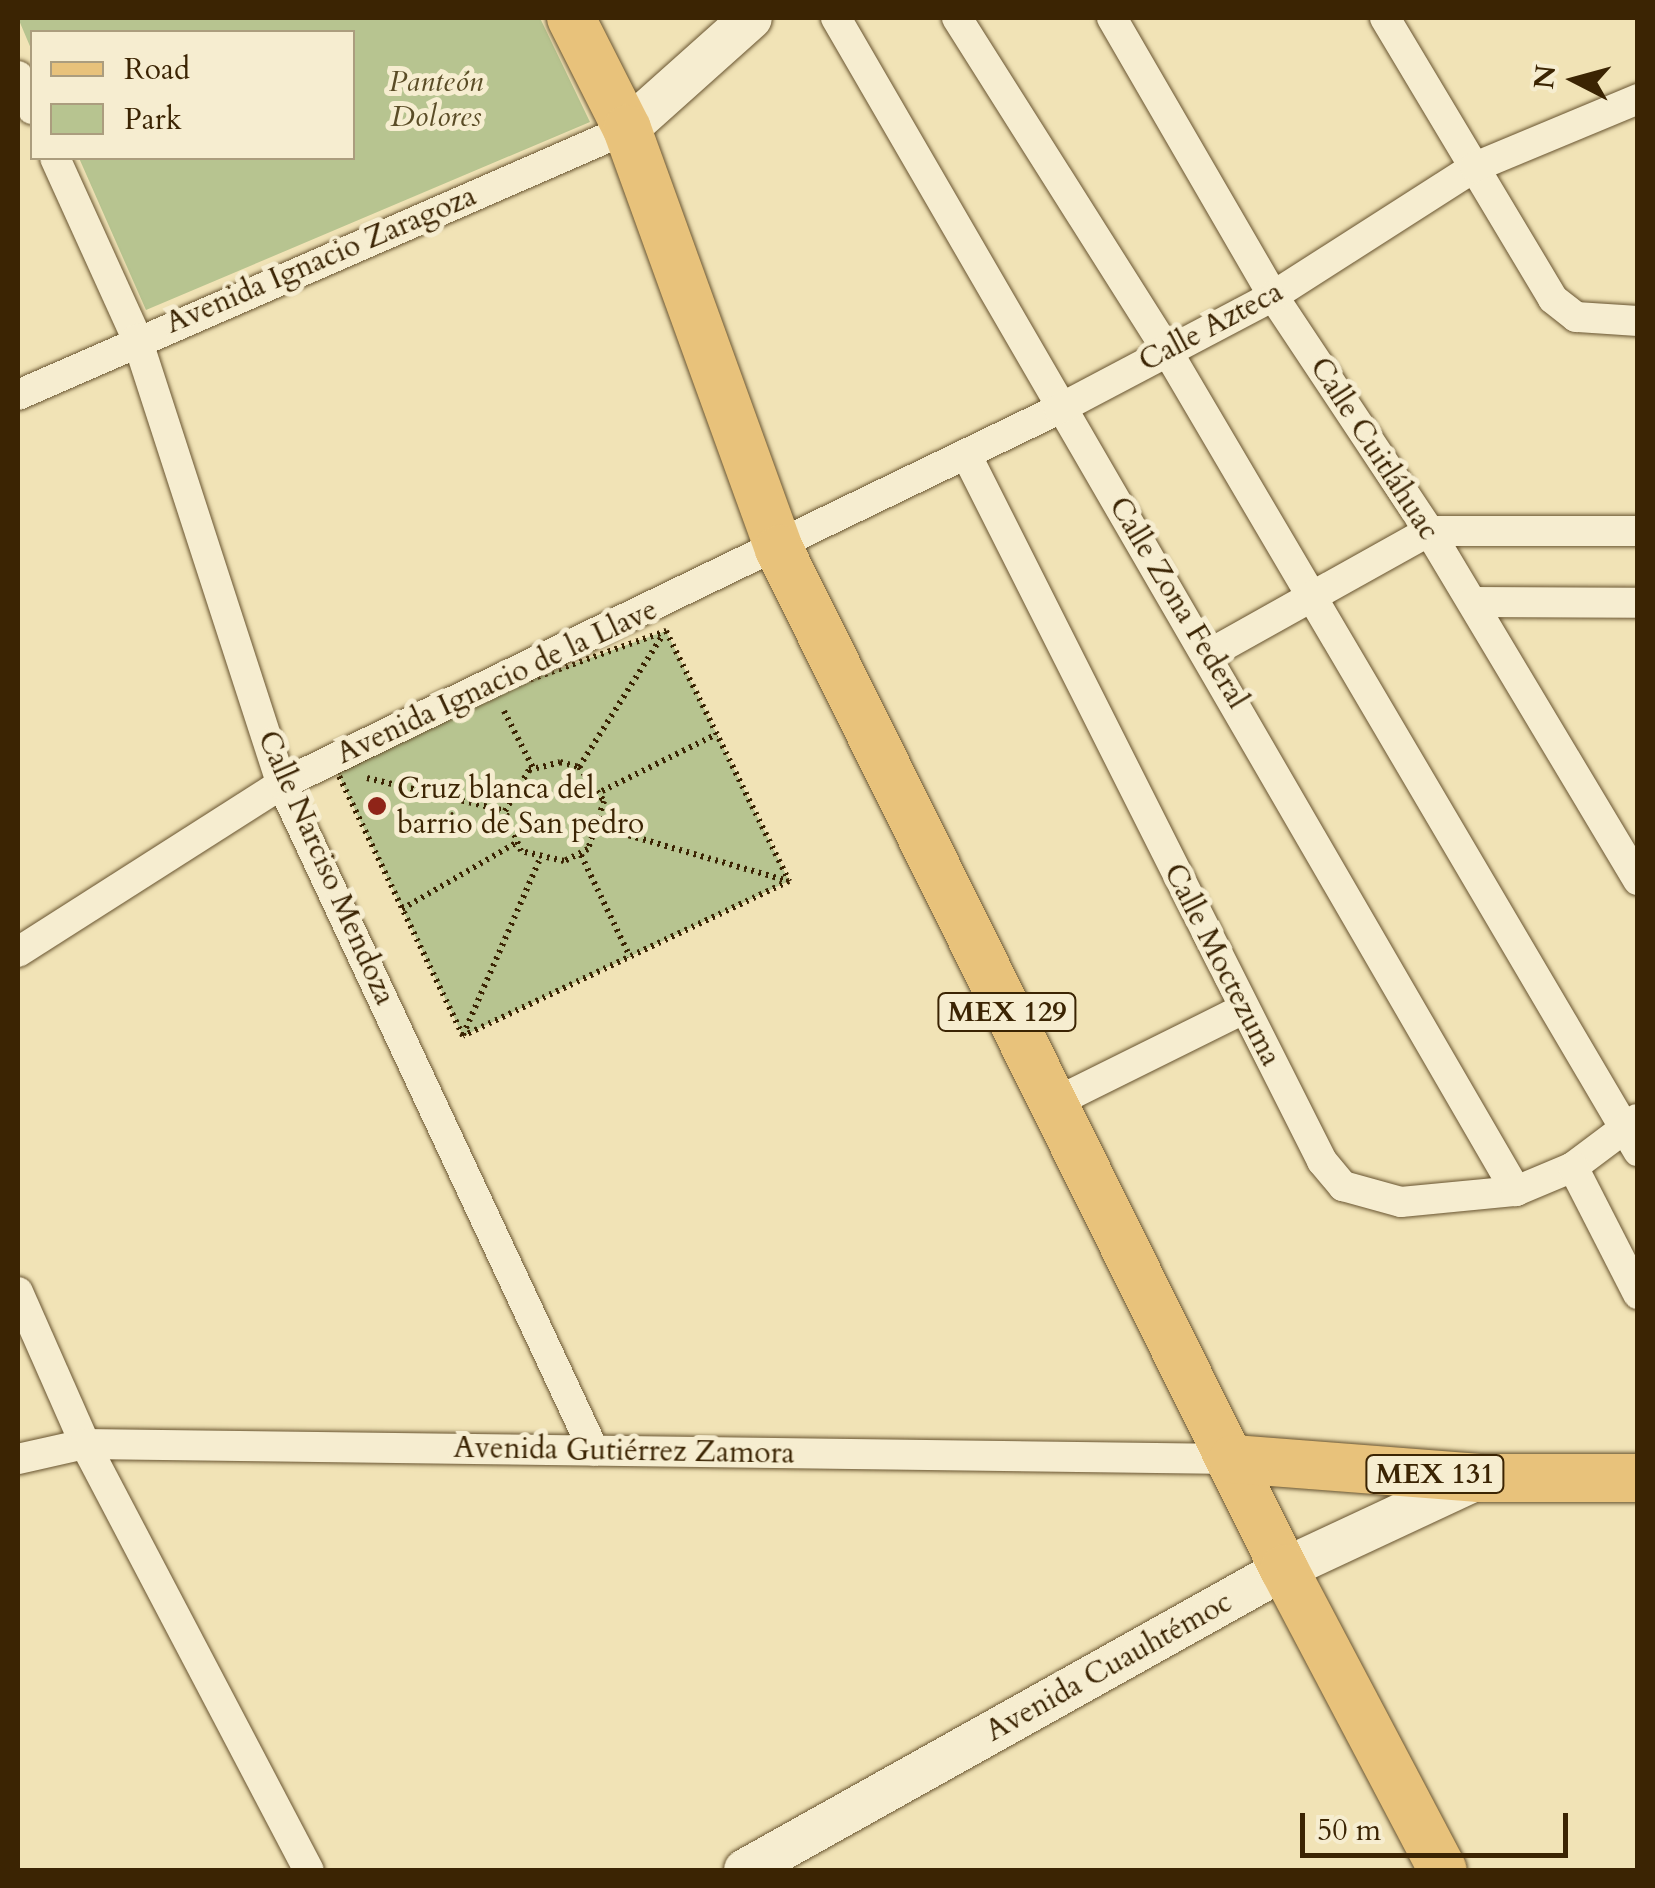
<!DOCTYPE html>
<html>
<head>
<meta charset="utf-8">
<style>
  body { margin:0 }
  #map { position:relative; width:1655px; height:1888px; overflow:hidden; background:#f1e3b6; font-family:Cardo,serif }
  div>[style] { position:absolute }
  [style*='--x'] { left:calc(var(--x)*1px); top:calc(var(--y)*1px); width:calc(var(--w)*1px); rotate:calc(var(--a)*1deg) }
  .green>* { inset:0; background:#b7c490 }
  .path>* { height:6px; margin-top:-3px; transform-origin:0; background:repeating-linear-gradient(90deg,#3b2403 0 2.5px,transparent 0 7.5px) }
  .roads { filter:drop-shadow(0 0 2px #685430) drop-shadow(0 0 2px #685430) }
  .street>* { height:30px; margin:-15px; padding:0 15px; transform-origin:15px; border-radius:15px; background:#f6edd0 }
  .secondary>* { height:42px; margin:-21px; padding:0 21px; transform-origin:21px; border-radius:21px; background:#f6edd0 }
  .primary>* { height:48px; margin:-24px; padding:0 24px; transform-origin:24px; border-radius:24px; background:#e8c27b }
  .dots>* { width:28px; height:28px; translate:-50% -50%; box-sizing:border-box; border:5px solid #f6edd0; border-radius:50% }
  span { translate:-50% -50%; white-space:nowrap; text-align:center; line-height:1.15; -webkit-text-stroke:10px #f6edd0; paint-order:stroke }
  .shield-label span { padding:2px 8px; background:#f6edd0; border:2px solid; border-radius:8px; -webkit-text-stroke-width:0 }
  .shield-label { font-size:28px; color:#3b2403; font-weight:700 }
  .park-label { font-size:30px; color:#5a4c26; font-style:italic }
  .street-label { font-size:30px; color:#3b2403 }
  .poi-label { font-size:30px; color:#3b2403 }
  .left { translate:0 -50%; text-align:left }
  .frame { position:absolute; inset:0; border:20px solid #3b2403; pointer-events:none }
  .legend { position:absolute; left:30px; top:30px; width:325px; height:130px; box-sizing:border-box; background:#f6edd0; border:2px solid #ab9d7e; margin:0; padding:12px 18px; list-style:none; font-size:30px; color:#3b2403 }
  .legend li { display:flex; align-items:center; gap:20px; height:50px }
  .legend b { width:50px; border:2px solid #ab9d7e }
  .north { position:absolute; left:1525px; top:30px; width:100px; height:100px; -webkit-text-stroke:8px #f6edd0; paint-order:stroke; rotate:276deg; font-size:28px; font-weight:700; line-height:40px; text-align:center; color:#3b2403 }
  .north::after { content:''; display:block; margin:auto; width:35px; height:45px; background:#3b2403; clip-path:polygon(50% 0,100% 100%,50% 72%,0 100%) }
  .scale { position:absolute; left:1300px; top:1813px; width:268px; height:45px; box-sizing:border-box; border:5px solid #3b2403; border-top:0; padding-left:12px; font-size:30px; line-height:35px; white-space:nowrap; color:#3b2403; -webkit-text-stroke:8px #f6edd0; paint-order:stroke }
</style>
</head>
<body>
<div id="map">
  <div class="green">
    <div style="clip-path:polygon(18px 18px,540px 18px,590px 122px,146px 310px,79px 158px,352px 158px,352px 32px,32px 32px,32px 51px)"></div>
    <div style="clip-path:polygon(666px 631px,789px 881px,463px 1036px,337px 772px,495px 692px)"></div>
  </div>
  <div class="path">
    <div style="--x:666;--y:631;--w:279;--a:63.8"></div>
    <div style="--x:789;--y:881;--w:361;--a:154.6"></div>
    <div style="--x:463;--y:1036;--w:293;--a:-115.5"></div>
    <div style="--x:337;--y:772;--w:177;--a:-26.9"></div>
    <div style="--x:495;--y:692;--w:182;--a:-19.6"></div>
    <div style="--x:504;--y:711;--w:64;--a:63"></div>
    <div style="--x:579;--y:767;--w:155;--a:-57.6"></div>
    <div style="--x:367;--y:778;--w:142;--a:13.4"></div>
    <div style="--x:505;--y:811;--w:48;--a:-59.7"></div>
    <div style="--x:529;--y:770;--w:32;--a:-14"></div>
    <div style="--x:560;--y:762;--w:20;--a:15"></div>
    <div style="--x:579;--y:767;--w:42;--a:53.7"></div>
    <div style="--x:604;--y:801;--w:51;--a:108.4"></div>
    <div style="--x:588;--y:849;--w:27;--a:153"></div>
    <div style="--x:564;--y:861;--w:44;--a:-166.9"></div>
    <div style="--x:521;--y:851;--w:43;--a:-111.8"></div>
    <div style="--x:602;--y:791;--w:128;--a:-26.4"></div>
    <div style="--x:600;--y:827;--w:196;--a:16"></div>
    <div style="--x:581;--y:855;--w:113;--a:64.3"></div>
    <div style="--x:402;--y:909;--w:132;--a:-30.1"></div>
    <div style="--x:463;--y:1035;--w:192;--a:-66.4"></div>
  </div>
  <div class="roads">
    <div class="street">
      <div style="--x:836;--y:18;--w:1356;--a:59.9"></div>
      <div style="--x:957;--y:18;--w:391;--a:57.7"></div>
      <div style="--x:1166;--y:349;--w:931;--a:59.52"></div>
      <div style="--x:1112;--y:18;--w:321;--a:59.9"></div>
      <div style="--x:1273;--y:296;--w:282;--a:56.4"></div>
      <div style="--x:1429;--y:531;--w:407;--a:59.1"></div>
      <div style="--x:1385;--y:18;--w:327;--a:59.1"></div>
      <div style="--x:1553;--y:299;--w:29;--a:38"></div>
      <div style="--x:1576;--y:317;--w:62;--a:3.7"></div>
      <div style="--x:18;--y:76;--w:36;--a:67"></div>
      <div style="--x:55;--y:158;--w:199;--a:65.6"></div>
      <div style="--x:137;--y:339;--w:468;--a:72"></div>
      <div style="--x:282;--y:784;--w:736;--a:64.93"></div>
      <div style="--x:18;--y:395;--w:665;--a:-23.59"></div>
      <div style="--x:966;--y:454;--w:792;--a:63.27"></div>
      <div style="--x:1322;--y:1161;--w:33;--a:50"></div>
      <div style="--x:1343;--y:1186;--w:60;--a:15.4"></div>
      <div style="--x:1401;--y:1202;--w:116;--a:-5.5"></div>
      <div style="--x:1516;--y:1191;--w:62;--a:-22.8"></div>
      <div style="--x:1573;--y:1167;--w:80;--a:-36.9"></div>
      <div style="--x:1473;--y:602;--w:165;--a:0.3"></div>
      <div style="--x:1211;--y:653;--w:250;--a:-29.2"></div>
      <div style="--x:1429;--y:531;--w:209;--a:0"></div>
      <div style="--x:18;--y:952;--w:313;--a:-32.5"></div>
      <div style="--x:282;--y:784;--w:863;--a:-25.76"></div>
      <div style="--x:1059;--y:409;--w:242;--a:-27.8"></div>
      <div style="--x:1273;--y:296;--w:240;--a:-32.6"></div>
      <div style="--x:1475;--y:167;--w:177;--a:-22.6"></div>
      <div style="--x:1052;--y:1104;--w:213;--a:-26.4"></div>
      <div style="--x:1573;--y:1167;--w:143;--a:62.9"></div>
      <div style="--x:18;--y:1292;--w:166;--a:66.2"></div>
      <div style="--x:85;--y:1444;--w:481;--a:62.3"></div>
      <div style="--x:18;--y:1459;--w:69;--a:-12.6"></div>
      <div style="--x:85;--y:1444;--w:1148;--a:0.75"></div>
    </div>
    <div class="secondary">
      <div style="--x:627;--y:129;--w:166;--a:-41.8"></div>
      <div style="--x:745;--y:1870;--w:617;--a:-29.18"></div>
      <div style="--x:1284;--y:1569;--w:215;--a:-25"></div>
    </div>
    <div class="primary">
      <div style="--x:571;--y:18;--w:124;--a:63.2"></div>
      <div style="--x:627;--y:129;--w:447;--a:70.1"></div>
      <div style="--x:779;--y:549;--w:1138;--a:63.66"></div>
      <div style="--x:1284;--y:1569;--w:340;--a:62.2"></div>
      <div style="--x:1233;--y:1459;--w:247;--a:4.4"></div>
      <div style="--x:1479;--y:1478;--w:159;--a:0"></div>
    </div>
  </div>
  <div class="dots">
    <div style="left:377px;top:806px;background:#8f2418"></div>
  </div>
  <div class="shield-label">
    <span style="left:1007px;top:1012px">MEX 129</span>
    <span style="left:1435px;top:1474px">MEX 131</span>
  </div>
  <div class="park-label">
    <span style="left:436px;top:99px">Panteón<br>Dolores</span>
  </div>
  <div class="street-label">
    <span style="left:321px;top:260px;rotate:-23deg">Avenida Ignacio Zaragoza</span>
    <span style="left:1211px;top:327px;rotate:-28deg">Calle Azteca</span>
    <span style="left:1374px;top:449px;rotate:57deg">Calle Cuitláhuac</span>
    <span style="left:1178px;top:603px;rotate:59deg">Calle Zona Federal</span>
    <span style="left:497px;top:682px;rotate:-25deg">Avenida Ignacio de la Llave</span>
    <span style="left:326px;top:868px;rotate:66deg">Calle Narciso Mendoza</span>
    <span style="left:1222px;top:965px;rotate:63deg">Calle Moctezuma</span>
    <span style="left:624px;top:1451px;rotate:1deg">Avenida Gutiérrez Zamora</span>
    <span style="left:1109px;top:1667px;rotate:-29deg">Avenida Cuauhtémoc</span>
  </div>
  <div class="poi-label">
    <span class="left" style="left:397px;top:806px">Cruz blanca del<br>barrio de San pedro</span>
  </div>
  <div class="frame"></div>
  <ul class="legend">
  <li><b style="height:12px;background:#e8c27b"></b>Road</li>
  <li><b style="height:28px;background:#b7c490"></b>Park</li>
  </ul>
  <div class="north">N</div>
  <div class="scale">50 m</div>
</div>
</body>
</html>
